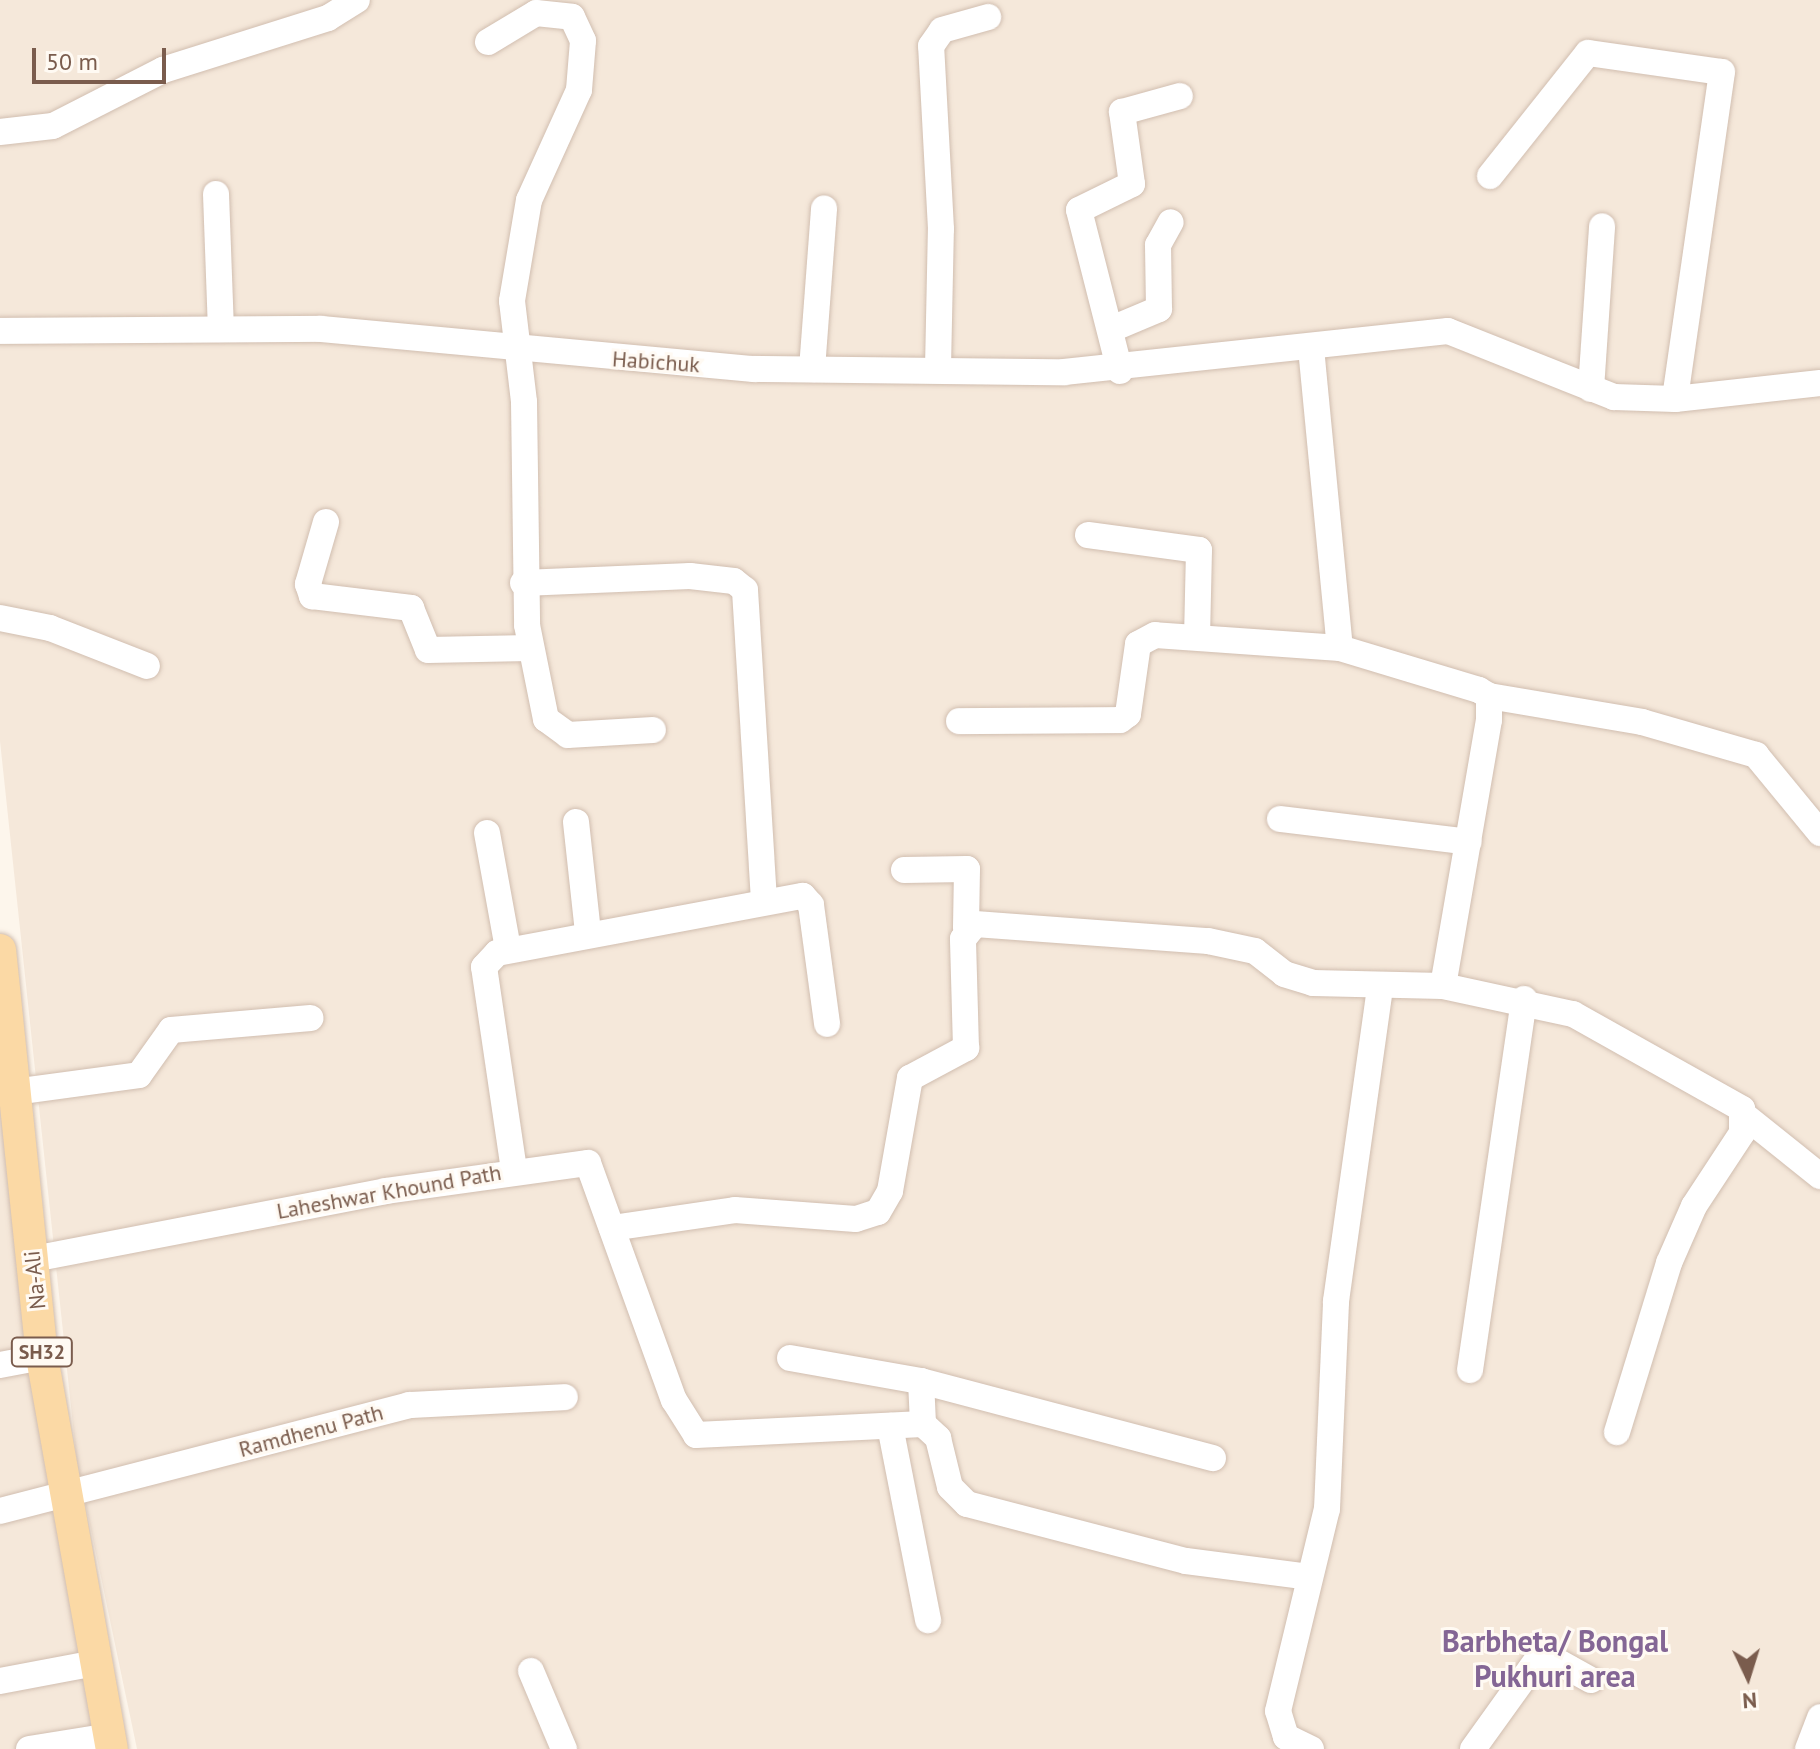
<!DOCTYPE html>
<html>
<head>
<meta charset="utf-8">
<style>
  body { margin:0 }
  #map { position:relative; width:1820px; height:1749px; overflow:hidden; background:#fdf6ec; font-family:"PT Sans",sans-serif }
  div>[style] { position:absolute }
  [style*='--x'] { left:calc(var(--x)*1px); top:calc(var(--y)*1px); width:calc(var(--w)*1px); rotate:calc(var(--a)*1deg) }
  .residential>* { inset:0; background:#f5e8da }
  .roads { filter:drop-shadow(0 0 2px #d1beb0) drop-shadow(0 0 2px #d1beb0) }
  .minor>* { height:26px; margin:-13px; padding:0 13px; transform-origin:13px; border-radius:13px; background:#fff }
  .major>* { height:32px; margin:-16px; padding:0 16px; transform-origin:16px; border-radius:16px; background:#fbd9a5 }
  span { translate:-50% -50%; white-space:nowrap; text-align:center; line-height:1.15; -webkit-text-stroke:6px #fffaf3; paint-order:stroke }
  .shield-label span { padding:2px 6px; background:#fffaf3; border:2px solid; border-radius:6px; -webkit-text-stroke-width:0 }
  .shield-label { font-size:20px; color:#7a5c4d; font-weight:700 }
  .street-label { font-size:22px; color:#7a5c4d }
  .district-label { font-size:30px; color:#846695; font-weight:700 }
  .north { position:absolute; left:1708px; top:1637px; width:80px; height:80px; -webkit-text-stroke:6px #fffaf3; paint-order:stroke; rotate:176deg; font-size:22px; font-weight:700; line-height:32px; text-align:center; color:#7a5c4d }
  .north::after { content:''; display:block; margin:auto; width:28px; height:36px; background:#7a5c4d; clip-path:polygon(50% 0,100% 100%,50% 72%,0 100%) }
  .scale { position:absolute; left:32px; top:48px; width:134px; height:36px; box-sizing:border-box; border:4px solid #7a5c4d; border-top:0; padding-left:10px; font-size:24px; line-height:28px; white-space:nowrap; color:#7a5c4d; -webkit-text-stroke:6px #fffaf3; paint-order:stroke }
</style>
</head>
<body>
<div id="map">
  <div class="residential">
    <div style="clip-path:polygon(0 0,1820px 0,1820px 1749px,137px 1749px,77px 1463px,0 741px)"></div>
    <div style="clip-path:polygon(0 990px,107px 1749px,0 1749px)"></div>
  </div>
  <div class="roads">
    <div class="minor">
      <div style="--x:488;--y:42;--w:56;--a:-31.1"></div>
      <div style="--x:536;--y:13;--w:36;--a:6"></div>
      <div style="--x:572;--y:17;--w:26;--a:65"></div>
      <div style="--x:583;--y:41;--w:49;--a:94.7"></div>
      <div style="--x:579;--y:90;--w:121;--a:114.4"></div>
      <div style="--x:529;--y:200;--w:102;--a:99.6"></div>
      <div style="--x:512;--y:301;--w:102;--a:83.2"></div>
      <div style="--x:524;--y:402;--w:223;--a:89.2"></div>
      <div style="--x:527;--y:625;--w:96;--a:78.6"></div>
      <div style="--x:546;--y:719;--w:27;--a:36"></div>
      <div style="--x:568;--y:735;--w:85;--a:-3.4"></div>
      <div style="--x:0;--y:132;--w:53;--a:-6.5"></div>
      <div style="--x:53;--y:126;--w:123;--a:-27"></div>
      <div style="--x:163;--y:70;--w:173;--a:-17.5"></div>
      <div style="--x:328;--y:18;--w:34;--a:-32"></div>
      <div style="--x:1490;--y:176;--w:157;--a:-51.5"></div>
      <div style="--x:1588;--y:53;--w:135;--a:8.1"></div>
      <div style="--x:1722;--y:72;--w:330;--a:98.2"></div>
      <div style="--x:216;--y:194;--w:135;--a:87.9"></div>
      <div style="--x:1114;--y:328;--w:49;--a:-22.9"></div>
      <div style="--x:1159;--y:309;--w:64;--a:-90.9"></div>
      <div style="--x:1158;--y:245;--w:26;--a:-61"></div>
      <div style="--x:0;--y:331;--w:321;--a:-0.4"></div>
      <div style="--x:321;--y:329;--w:435;--a:5.3"></div>
      <div style="--x:754;--y:369;--w:310;--a:0.6"></div>
      <div style="--x:1064;--y:372;--w:386;--a:-6.1"></div>
      <div style="--x:1448;--y:331;--w:179;--a:21.7"></div>
      <div style="--x:1614;--y:397;--w:61;--a:1.9"></div>
      <div style="--x:1675;--y:399;--w:146;--a:-6.3"></div>
      <div style="--x:1311;--y:348;--w:301;--a:84.5"></div>
      <div style="--x:938;--y:368;--w:139;--a:-88.8"></div>
      <div style="--x:941;--y:229;--w:183;--a:-93.1"></div>
      <div style="--x:931;--y:46;--w:19;--a:-55"></div>
      <div style="--x:942;--y:30;--w:48;--a:-15.8"></div>
      <div style="--x:812;--y:369;--w:161;--a:-85.7"></div>
      <div style="--x:1120;--y:371;--w:166;--a:-104.3"></div>
      <div style="--x:1079;--y:210;--w:59;--a:-26.1"></div>
      <div style="--x:1132;--y:184;--w:73;--a:-97.9"></div>
      <div style="--x:1122;--y:112;--w:60;--a:-15.4"></div>
      <div style="--x:1591;--y:389;--w:163;--a:-86.1"></div>
      <div style="--x:326;--y:522;--w:65;--a:106.2"></div>
      <div style="--x:308;--y:584;--w:13;--a:72"></div>
      <div style="--x:312;--y:596;--w:100;--a:6.9"></div>
      <div style="--x:411;--y:608;--w:45;--a:68"></div>
      <div style="--x:428;--y:650;--w:102;--a:-1.1"></div>
      <div style="--x:1088;--y:535;--w:112;--a:7.7"></div>
      <div style="--x:1199;--y:550;--w:85;--a:91.3"></div>
      <div style="--x:523;--y:583;--w:167;--a:-2.4"></div>
      <div style="--x:690;--y:576;--w:44;--a:6.5"></div>
      <div style="--x:734;--y:581;--w:14;--a:39"></div>
      <div style="--x:745;--y:590;--w:312;--a:86.5"></div>
      <div style="--x:0;--y:618;--w:51;--a:11.3"></div>
      <div style="--x:50;--y:628;--w:104;--a:21.4"></div>
      <div style="--x:1489;--y:696;--w:155;--a:9.6"></div>
      <div style="--x:1642;--y:722;--w:119;--a:16.1"></div>
      <div style="--x:1756;--y:755;--w:101;--a:50.6"></div>
      <div style="--x:1280;--y:819;--w:190;--a:6.9"></div>
      <div style="--x:576;--y:822;--w:112;--a:83.8"></div>
      <div style="--x:487;--y:833;--w:118;--a:79.7"></div>
      <div style="--x:904;--y:870;--w:63;--a:-0.9"></div>
      <div style="--x:967;--y:869;--w:59;--a:91"></div>
      <div style="--x:1443;--y:986;--w:133;--a:12.2"></div>
      <div style="--x:1573;--y:1014;--w:194;--a:29.3"></div>
      <div style="--x:1742;--y:1109;--w:24;--a:90"></div>
      <div style="--x:1742;--y:1133;--w:87;--a:123.3"></div>
      <div style="--x:1694;--y:1206;--w:62;--a:113.7"></div>
      <div style="--x:1669;--y:1263;--w:177;--a:107.1"></div>
      <div style="--x:14;--y:1092;--w:126;--a:-7.7"></div>
      <div style="--x:139;--y:1075;--w:55;--a:-54.6"></div>
      <div style="--x:171;--y:1030;--w:140;--a:-4.9"></div>
      <div style="--x:1745;--y:1116;--w:96;--a:38.7"></div>
      <div style="--x:514;--y:1170;--w:205;--a:-98.4"></div>
      <div style="--x:484;--y:967;--w:19;--a:-47"></div>
      <div style="--x:497;--y:953;--w:311;--a:-10.6"></div>
      <div style="--x:803;--y:896;--w:12;--a:48"></div>
      <div style="--x:811;--y:905;--w:120;--a:82.3"></div>
      <div style="--x:612;--y:1228;--w:124;--a:-8.3"></div>
      <div style="--x:735;--y:1210;--w:121;--a:4.3"></div>
      <div style="--x:856;--y:1219;--w:23;--a:-18"></div>
      <div style="--x:878;--y:1212;--w:24;--a:-60"></div>
      <div style="--x:890;--y:1191;--w:115;--a:-80"></div>
      <div style="--x:910;--y:1078;--w:64;--a:-28.2"></div>
      <div style="--x:966;--y:1048;--w:109;--a:-91.6"></div>
      <div style="--x:963;--y:939;--w:19;--a:-51"></div>
      <div style="--x:975;--y:924;--w:234;--a:4.2"></div>
      <div style="--x:1208;--y:941;--w:48;--a:12"></div>
      <div style="--x:1255;--y:951;--w:37;--a:38"></div>
      <div style="--x:1284;--y:974;--w:30;--a:17"></div>
      <div style="--x:1313;--y:983;--w:130;--a:1.3"></div>
      <div style="--x:1443;--y:986;--w:270;--a:-80.2"></div>
      <div style="--x:1489;--y:720;--w:24;--a:-90"></div>
      <div style="--x:1489;--y:696;--w:12;--a:-149"></div>
      <div style="--x:1479;--y:690;--w:145;--a:-163.2"></div>
      <div style="--x:1340;--y:648;--w:185;--a:-176"></div>
      <div style="--x:1155;--y:635;--w:19;--a:152"></div>
      <div style="--x:1138;--y:644;--w:71;--a:98.1"></div>
      <div style="--x:1128;--y:714;--w:10;--a:143"></div>
      <div style="--x:1120;--y:720;--w:161;--a:179.6"></div>
      <div style="--x:33;--y:1259;--w:359;--a:-10.9"></div>
      <div style="--x:385;--y:1191;--w:205;--a:-7.9"></div>
      <div style="--x:588;--y:1163;--w:252;--a:70.1"></div>
      <div style="--x:674;--y:1400;--w:41;--a:57.8"></div>
      <div style="--x:696;--y:1435;--w:227;--a:-2.8"></div>
      <div style="--x:923;--y:1424;--w:21;--a:43"></div>
      <div style="--x:938;--y:1438;--w:50;--a:76.2"></div>
      <div style="--x:950;--y:1487;--w:24;--a:45"></div>
      <div style="--x:967;--y:1504;--w:226;--a:14.6"></div>
      <div style="--x:1186;--y:1561;--w:124;--a:7.4"></div>
      <div style="--x:790;--y:1358;--w:133;--a:10"></div>
      <div style="--x:921;--y:1381;--w:43;--a:87.3"></div>
      <div style="--x:0;--y:1365;--w:43;--a:-10.8"></div>
      <div style="--x:1470;--y:1370;--w:375;--a:-81.7"></div>
      <div style="--x:921;--y:1381;--w:302;--a:14.8"></div>
      <div style="--x:890;--y:1426;--w:198;--a:78.9"></div>
      <div style="--x:0;--y:1511;--w:423;--a:-14.5"></div>
      <div style="--x:409;--y:1405;--w:156;--a:-2.9"></div>
      <div style="--x:531;--y:1671;--w:85;--a:67.1"></div>
      <div style="--x:0;--y:1681;--w:97;--a:-10.7"></div>
      <div style="--x:29;--y:1749;--w:82;--a:-9.1"></div>
      <div style="--x:1311;--y:1749;--w:28;--a:-154"></div>
      <div style="--x:1286;--y:1737;--w:27;--a:-107"></div>
      <div style="--x:1278;--y:1711;--w:208;--a:-76.4"></div>
      <div style="--x:1327;--y:1509;--w:208;--a:-87.5"></div>
      <div style="--x:1336;--y:1301;--w:315;--a:-82"></div>
      <div style="--x:1473;--y:1749;--w:118;--a:-54.3"></div>
      <div style="--x:1542;--y:1653;--w:56;--a:28.9"></div>
      <div style="--x:1808;--y:1749;--w:34;--a:-69"></div>
    </div>
    <div class="major">
      <div style="--x:0;--y:950;--w:409;--a:84.1"></div>
      <div style="--x:42;--y:1357;--w:398;--a:79.9"></div>
    </div>
  </div>
  <div class="shield-label">
    <span style="left:42px;top:1352px">SH32</span>
  </div>
  <div class="street-label">
    <span style="left:656px;top:362px;rotate:4deg">Habichuk</span>
    <span style="left:389px;top:1192px;rotate:-10deg">Laheshwar Khound Path</span>
    <span style="left:35px;top:1280px;rotate:-96deg">Na-Ali</span>
    <span style="left:311px;top:1431px;rotate:-15deg">Ramdhenu Path</span>
  </div>
  <div class="district-label">
    <span style="left:1555px;top:1658px">Barbheta/ Bongal<br>Pukhuri area</span>
  </div>
  <div class="north">N</div>
  <div class="scale">50 m</div>
</div>
</body>
</html>
